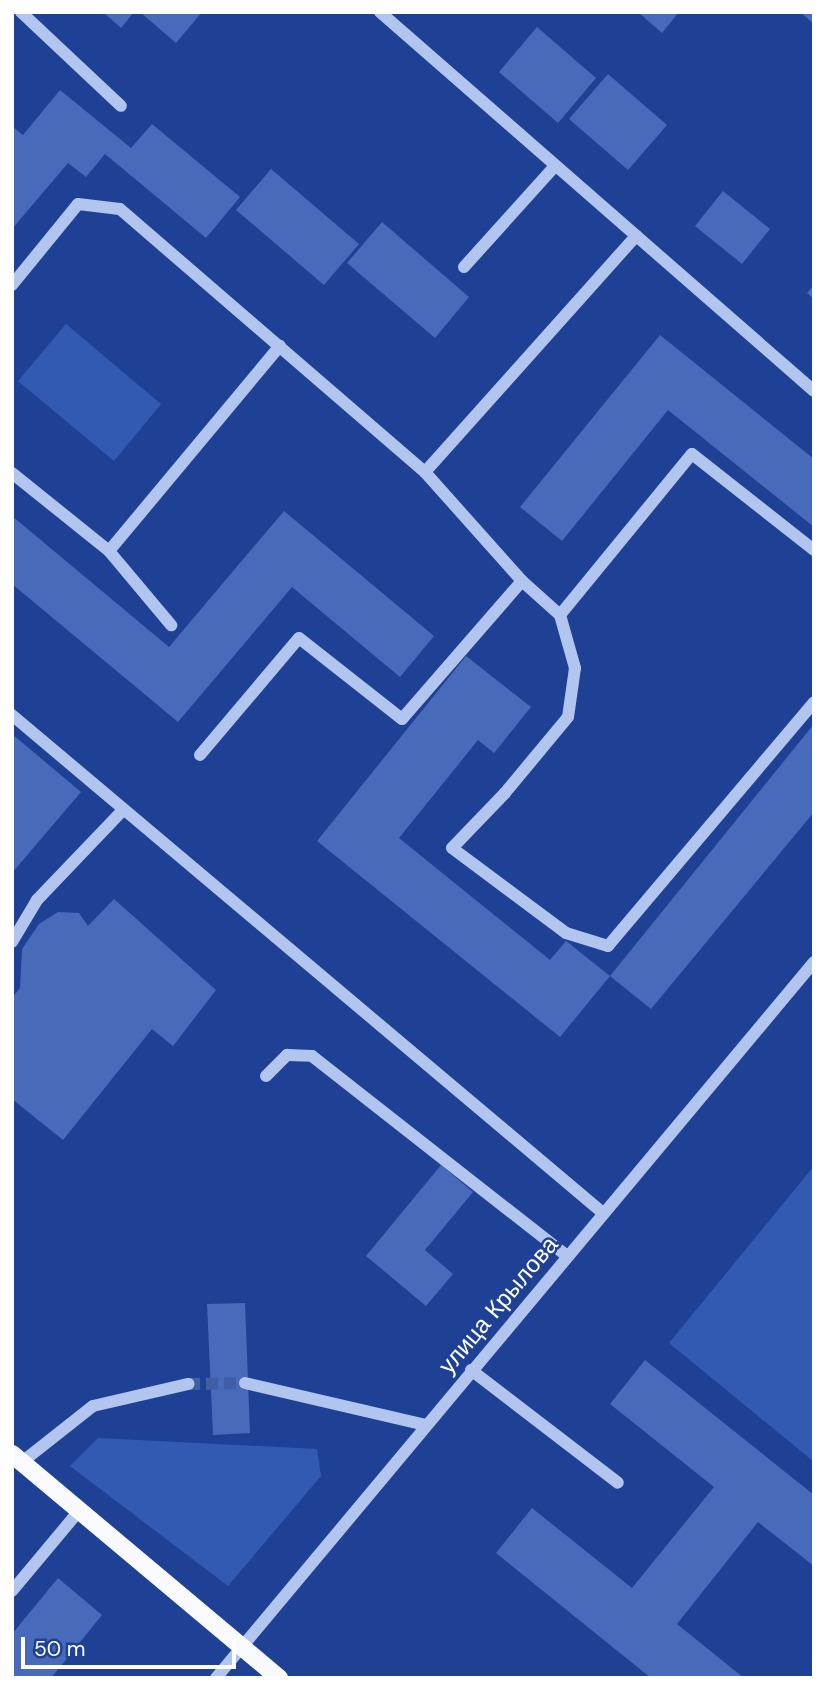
<!DOCTYPE html>
<html>
<head>
<meta charset="utf-8">
<style>
  body { margin:0 }
  #map { position:relative; width:826px; height:1690px; overflow:hidden; background:#1e4195; font-family:"DM Sans",sans-serif }
  div>[style] { position:absolute }
  [style*='--x'] { left:calc(var(--x)*1px); top:calc(var(--y)*1px); width:calc(var(--w)*1px); rotate:calc(var(--a)*1deg) }
  .green>* { inset:0; background:#335ab2 }
  .building>* { inset:0; background:#476abb }
  .minor-tunnel>* { height:12px; margin-top:-6px; transform-origin:0; background:repeating-linear-gradient(90deg,#405ea5 0 12px,transparent 0 18px) }
  .minor>* { height:12px; margin:-6px; padding:0 6px; transform-origin:6px; border-radius:6px; background:#b1c5ef }
  .major>* { height:18px; margin:-9px; padding:0 9px; transform-origin:9px; border-radius:9px; background:#f9faff }
  span { translate:-50% -50%; white-space:nowrap; text-align:center; line-height:1.15; -webkit-text-stroke:5px #1e4195; paint-order:stroke }
  .street-label { font-size:24px; color:#fff }
  .frame { position:absolute; inset:0; border:14px solid #fff; pointer-events:none }
  .scale { position:absolute; left:21px; top:1637px; width:215px; height:32px; box-sizing:border-box; border:4px solid #fff; border-top:0; padding-left:9px; font-size:21px; line-height:24px; white-space:nowrap; color:#fff; -webkit-text-stroke:5px #1e4195; paint-order:stroke }
</style>
</head>
<body>
<div id="map">
  <div class="green">
    <div style="clip-path:polygon(66px 324px,161px 404px,114px 461px,18px 381px)"></div>
    <div style="clip-path:polygon(814px 1166px,814px 1462px,669px 1343px)"></div>
    <div style="clip-path:polygon(98px 1438px,317px 1449px,321px 1476px,228px 1586px,70px 1466px)"></div>
  </div>
  <div class="building">
    <div style="clip-path:polygon(103px 12px,134px 12px,121px 28px)"></div>
    <div style="clip-path:polygon(140px 12px,202px 12px,176px 43px)"></div>
    <div style="clip-path:polygon(638px 12px,679px 12px,662px 33px)"></div>
    <div style="clip-path:polygon(800px 12px,814px 12px,814px 24px)"></div>
    <div style="clip-path:polygon(537px 27px,596px 78px,558px 123px,499px 72px)"></div>
    <div style="clip-path:polygon(608px 74px,667px 125px,628px 170px,569px 119px)"></div>
    <div style="clip-path:polygon(60px 90px,131px 148px,152px 124px,240px 197px,206px 238px,105px 154px,86px 177px,68px 163px,12px 229px,12px 126px,23px 135px)"></div>
    <div style="clip-path:polygon(271px 169px,359px 244px,324px 285px,236px 210px)"></div>
    <div style="clip-path:polygon(723px 191px,770px 229px,742px 264px,695px 226px)"></div>
    <div style="clip-path:polygon(382px 222px,469px 297px,435px 338px,347px 263px)"></div>
    <div style="clip-path:polygon(814px 285px,814px 299px,807px 293px)"></div>
    <div style="clip-path:polygon(660px 335px,814px 459px,814px 527px,668px 410px,562px 541px,520px 507px)"></div>
    <div style="clip-path:polygon(284px 511px,434px 636px,400px 677px,292px 587px,178px 722px,12px 584px,12px 516px,169px 647px)"></div>
    <div style="clip-path:polygon(466px 656px,531px 707px,494px 753px,478px 740px,399px 838px,550px 960px,566px 941px,610px 976px,560px 1037px,317px 841px)"></div>
    <div style="clip-path:polygon(814px 724px,814px 812px,651px 1009px,610px 976px)"></div>
    <div style="clip-path:polygon(12px 734px,81px 792px,12px 873px)"></div>
    <div style="clip-path:polygon(114px 899px,216px 990px,173px 1046px,152px 1029px,63px 1140px,12px 1099px,12px 998px,20px 988px,22px 949px,39px 924px,58px 912px,79px 913px,88px 926px)"></div>
    <div style="clip-path:polygon(441px 1165px,473px 1192px,425px 1250px,453px 1274px,426px 1306px,366px 1256px)"></div>
    <div style="clip-path:polygon(245px 1303px,250px 1433px,213px 1435px,207px 1304px)"></div>
    <div style="clip-path:polygon(645px 1360px,814px 1495px,814px 1566px,758px 1522px,677px 1624px,744px 1678px,651px 1678px,496px 1553px,532px 1508px,632px 1588px,714px 1487px,610px 1404px)"></div>
    <div style="clip-path:polygon(58px 1578px,102px 1615px,51px 1678px,12px 1678px,12px 1634px)"></div>
  </div>
  <div class="minor-tunnel">
    <div style="--x:188;--y:1384;--w:57;--a:-1"></div>
  </div>
  <div class="minor">
    <div style="--x:21;--y:12;--w:137;--a:43.2"></div>
    <div style="--x:380;--y:12;--w:576;--a:41.13"></div>
    <div style="--x:464;--y:267;--w:136;--a:-48"></div>
    <div style="--x:12;--y:285;--w:104;--a:-50.8"></div>
    <div style="--x:78;--y:204;--w:42;--a:6.8"></div>
    <div style="--x:120;--y:209;--w:403;--a:40.8"></div>
    <div style="--x:12;--y:473;--w:124;--a:38.8"></div>
    <div style="--x:109;--y:551;--w:97;--a:50"></div>
    <div style="--x:109;--y:551;--w:267;--a:-50.2"></div>
    <div style="--x:522;--y:581;--w:146;--a:-131.7"></div>
    <div style="--x:425;--y:472;--w:317;--a:-48.2"></div>
    <div style="--x:560;--y:615;--w:55;--a:74.2"></div>
    <div style="--x:575;--y:668;--w:49;--a:98.1"></div>
    <div style="--x:568;--y:717;--w:99;--a:129.7"></div>
    <div style="--x:505;--y:793;--w:76;--a:133.9"></div>
    <div style="--x:452;--y:848;--w:142;--a:36.7"></div>
    <div style="--x:566;--y:933;--w:44;--a:17.2"></div>
    <div style="--x:608;--y:946;--w:319;--a:-49.8"></div>
    <div style="--x:12;--y:715;--w:773;--a:40.12"></div>
    <div style="--x:200;--y:755;--w:153;--a:-49.8"></div>
    <div style="--x:299;--y:638;--w:131;--a:38.2"></div>
    <div style="--x:402;--y:719;--w:183;--a:-49"></div>
    <div style="--x:522;--y:581;--w:51;--a:41.8"></div>
    <div style="--x:560;--y:615;--w:208;--a:-50.7"></div>
    <div style="--x:692;--y:454;--w:155;--a:38.2"></div>
    <div style="--x:12;--y:942;--w:49;--a:-59.2"></div>
    <div style="--x:37;--y:900;--w:124;--a:-46.3"></div>
    <div style="--x:266;--y:1076;--w:30;--a:-45"></div>
    <div style="--x:287;--y:1055;--w:25;--a:2"></div>
    <div style="--x:312;--y:1056;--w:323;--a:38.1"></div>
    <div style="--x:471;--y:1370;--w:185;--a:37.5"></div>
    <div style="--x:245;--y:1383;--w:185;--a:13.1"></div>
    <div style="--x:22;--y:1462;--w:90;--a:-38.3"></div>
    <div style="--x:93;--y:1406;--w:98;--a:-13"></div>
    <div style="--x:12;--y:1591;--w:104;--a:-50.1"></div>
    <div style="--x:216;--y:1678;--w:933;--a:-50.13"></div>
  </div>
  <div class="major">
    <div style="--x:12;--y:1454;--w:349;--a:40"></div>
  </div>
  <div class="street-label">
    <span style="left:498px;top:1305px;rotate:-50deg">улица Крылова</span>
  </div>
  <div class="frame"></div>
  <div class="scale">50 m</div>
</div>
</body>
</html>
